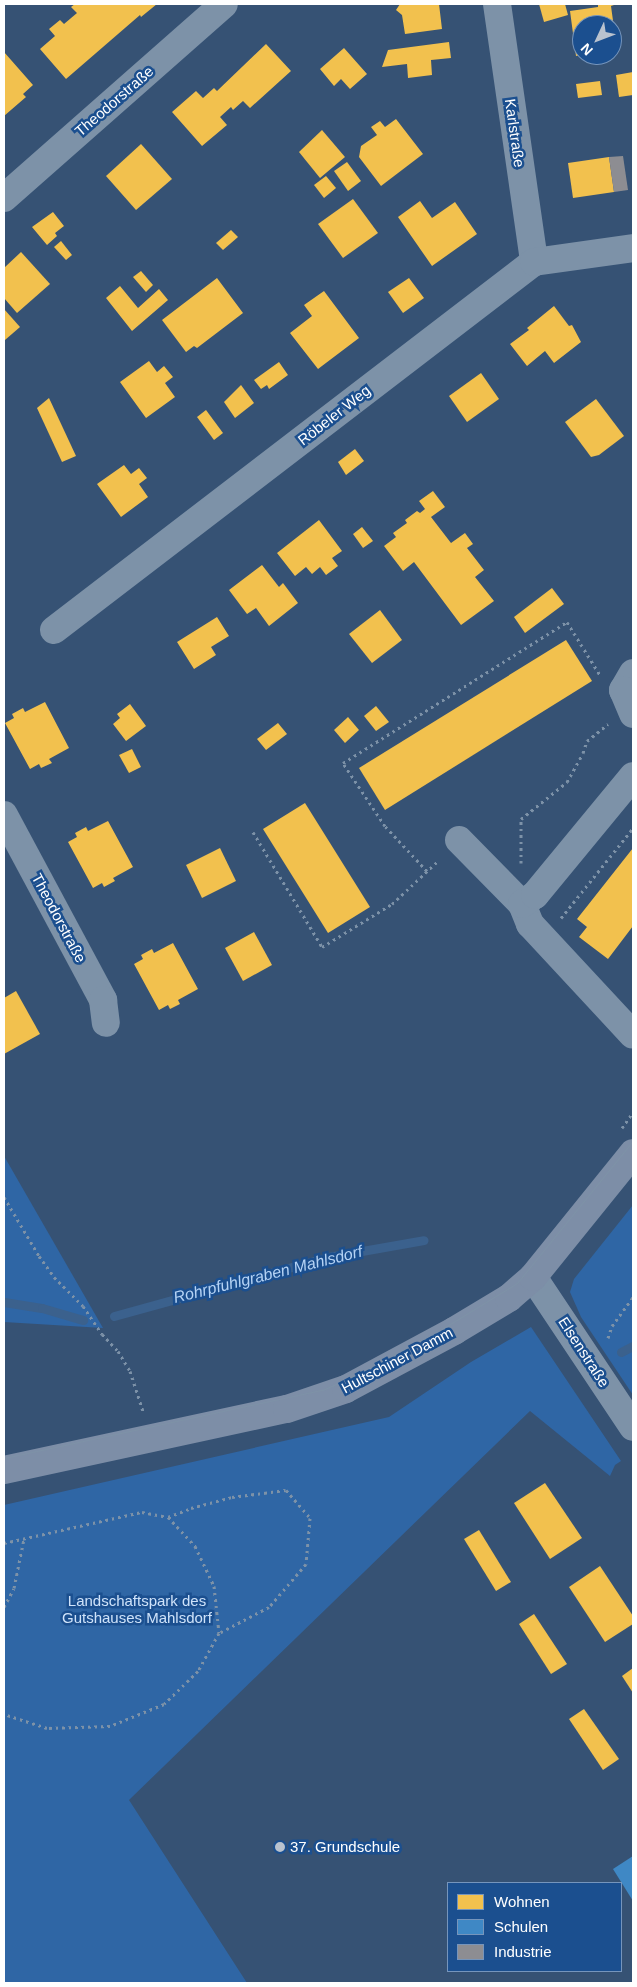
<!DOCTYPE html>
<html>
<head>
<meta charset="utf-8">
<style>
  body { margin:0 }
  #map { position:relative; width:637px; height:1987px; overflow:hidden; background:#365274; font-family:Helvetica,sans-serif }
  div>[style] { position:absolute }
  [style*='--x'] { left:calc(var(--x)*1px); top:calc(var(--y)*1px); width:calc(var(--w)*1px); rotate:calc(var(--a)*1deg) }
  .green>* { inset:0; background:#2f66a5 }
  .homes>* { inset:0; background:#f2c14e }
  .schools>* { inset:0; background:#3f88c5 }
  .industry>* { inset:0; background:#8d8d92 }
  .stream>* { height:9px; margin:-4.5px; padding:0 4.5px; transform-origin:4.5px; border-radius:4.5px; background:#3b618d }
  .path>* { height:3px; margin-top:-1.5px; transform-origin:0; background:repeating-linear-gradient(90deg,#7d92a8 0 2.5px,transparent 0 6.5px) }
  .minor>* { height:28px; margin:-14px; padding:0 14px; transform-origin:14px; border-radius:14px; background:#7d92a8 }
  .major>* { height:28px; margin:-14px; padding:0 14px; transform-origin:14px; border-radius:14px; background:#7d8ea7 }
  .tram>* { height:1px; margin:-0.5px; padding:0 0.5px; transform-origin:0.5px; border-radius:0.5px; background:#7e92a7 }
  .dots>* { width:14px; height:14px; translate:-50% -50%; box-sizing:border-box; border:2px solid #1b4f8f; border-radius:50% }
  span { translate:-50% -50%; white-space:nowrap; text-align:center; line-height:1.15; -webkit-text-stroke:5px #1b4f8f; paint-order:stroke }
  .street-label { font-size:15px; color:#fff }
  .park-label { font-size:15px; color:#cfe3fa }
  .poi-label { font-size:15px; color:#fff }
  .left { translate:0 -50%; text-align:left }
  .water-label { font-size:16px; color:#b5d3f5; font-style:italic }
  .frame { position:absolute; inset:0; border:5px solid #fff; pointer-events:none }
  .legend { position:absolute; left:447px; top:1882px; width:175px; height:90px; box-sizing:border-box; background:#1b4f8f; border:1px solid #7695bc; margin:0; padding:6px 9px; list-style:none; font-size:15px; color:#fff }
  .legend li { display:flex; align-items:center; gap:10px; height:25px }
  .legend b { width:25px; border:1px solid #7695bc }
  .north { position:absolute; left:572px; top:15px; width:50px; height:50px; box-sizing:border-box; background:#1b4f8f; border:1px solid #7695bc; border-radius:50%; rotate:227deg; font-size:14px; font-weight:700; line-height:20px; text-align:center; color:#fff }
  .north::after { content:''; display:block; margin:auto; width:18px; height:22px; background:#b9c2ce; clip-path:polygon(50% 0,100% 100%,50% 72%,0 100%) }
</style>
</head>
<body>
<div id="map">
  <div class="green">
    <div style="clip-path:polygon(4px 1156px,103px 1328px,4px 1322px)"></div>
    <div style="clip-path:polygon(633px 1205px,633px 1395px,581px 1317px,570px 1292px,574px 1279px)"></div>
    <div style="clip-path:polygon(531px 1327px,621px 1461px,615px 1465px,610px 1476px,530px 1411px,129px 1800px,247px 1983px,4px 1983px,4px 1505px,389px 1417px,471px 1362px)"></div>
  </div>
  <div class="homes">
    <div style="clip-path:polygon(75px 4px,157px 4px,141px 17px,140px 15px,66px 79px,40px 49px,55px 36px,49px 29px,60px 20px,64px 24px,77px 13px,71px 7px)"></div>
    <div style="clip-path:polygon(400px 4px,439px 4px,442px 29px,405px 34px,402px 15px,396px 10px)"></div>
    <div style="clip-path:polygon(539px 4px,565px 4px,568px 15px,544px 22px)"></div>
    <div style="clip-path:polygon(598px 4px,617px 4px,611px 6px,617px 50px,612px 51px,612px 25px,582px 25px,582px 55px,576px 56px,570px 11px,598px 7px)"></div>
    <div style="clip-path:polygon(449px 42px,451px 58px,431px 60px,432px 75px,408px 78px,407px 64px,382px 67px,388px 50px)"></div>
    <div style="clip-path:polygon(266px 44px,291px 71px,250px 108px,243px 101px,233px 110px,231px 107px,220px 117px,227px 125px,202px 146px,172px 112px,196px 91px,203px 98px,214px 88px,217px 91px)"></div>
    <div style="clip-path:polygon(344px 48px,367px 74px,350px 89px,341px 79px,334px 86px,320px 69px)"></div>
    <div style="clip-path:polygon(4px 52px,33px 85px,23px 94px,26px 97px,4px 116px)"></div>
    <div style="clip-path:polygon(633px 72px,633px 95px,619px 97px,616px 75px)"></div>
    <div style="clip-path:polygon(600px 81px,602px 95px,578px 98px,576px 84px)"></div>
    <div style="clip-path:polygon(396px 119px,423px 154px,381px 186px,359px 157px,361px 146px,377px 135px,371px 127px,380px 121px,385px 127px)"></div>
    <div style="clip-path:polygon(322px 130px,345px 157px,320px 178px,299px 152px)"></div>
    <div style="clip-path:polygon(141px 144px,172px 179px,136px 210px,106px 176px)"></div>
    <div style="clip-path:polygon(609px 157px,614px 192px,573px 198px,568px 163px)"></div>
    <div style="clip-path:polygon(347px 162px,361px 181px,348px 191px,334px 171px)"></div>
    <div style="clip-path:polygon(326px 176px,336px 188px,324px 198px,314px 185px)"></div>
    <div style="clip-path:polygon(353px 199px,378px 233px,343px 258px,318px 224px)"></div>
    <div style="clip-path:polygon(420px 201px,432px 218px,455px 202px,477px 234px,432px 266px,398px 217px)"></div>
    <div style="clip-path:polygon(53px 212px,64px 226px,55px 233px,57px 236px,47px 245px,32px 227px)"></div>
    <div style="clip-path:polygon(231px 230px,238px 237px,223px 250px,216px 243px)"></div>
    <div style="clip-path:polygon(61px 241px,72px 255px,66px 260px,54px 247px)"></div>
    <div style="clip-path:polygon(21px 252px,50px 284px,17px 313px,4px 298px,4px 268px)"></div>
    <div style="clip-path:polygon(141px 271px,153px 285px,146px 292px,133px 277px)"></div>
    <div style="clip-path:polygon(217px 278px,243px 313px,197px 348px,194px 346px,186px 352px,162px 320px)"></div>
    <div style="clip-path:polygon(409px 278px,424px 298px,403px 313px,388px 292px)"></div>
    <div style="clip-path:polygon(120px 286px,138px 308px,159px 289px,168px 300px,132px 331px,106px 298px)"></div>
    <div style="clip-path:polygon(324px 291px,359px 338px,318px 369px,290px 333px,312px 316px,304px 305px)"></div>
    <div style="clip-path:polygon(554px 306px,569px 326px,572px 325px,581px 342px,554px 363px,545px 351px,527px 366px,510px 344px,529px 330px,527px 328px)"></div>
    <div style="clip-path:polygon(4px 309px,20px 327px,5px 340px,4px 337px)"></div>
    <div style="clip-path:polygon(149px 361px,157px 372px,164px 366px,173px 377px,165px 383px,175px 397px,146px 418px,120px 382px)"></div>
    <div style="clip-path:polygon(279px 362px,288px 375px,269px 389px,267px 385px,261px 389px,254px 380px)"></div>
    <div style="clip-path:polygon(481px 373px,499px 399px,467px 422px,449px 396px)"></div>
    <div style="clip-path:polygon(241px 385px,254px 403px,235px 418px,224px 402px)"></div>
    <div style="clip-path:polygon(49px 398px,76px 456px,62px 462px,37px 408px)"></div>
    <div style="clip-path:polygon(596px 399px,624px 436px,599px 455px,591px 457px,565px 422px)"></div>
    <div style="clip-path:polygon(206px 410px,223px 433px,214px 440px,197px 417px)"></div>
    <div style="clip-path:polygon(355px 449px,364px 461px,346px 475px,338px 462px)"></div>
    <div style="clip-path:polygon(124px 465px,131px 474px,139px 468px,147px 478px,139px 484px,148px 497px,121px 517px,97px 484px)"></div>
    <div style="clip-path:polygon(433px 491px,445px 507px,431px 517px,451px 543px,465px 533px,473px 544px,467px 548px,484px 570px,475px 577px,494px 601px,461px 625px,414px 562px,403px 571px,384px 546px,396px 537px,393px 533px,407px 523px,405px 520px,417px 511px,420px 513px,425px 509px,419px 501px)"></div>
    <div style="clip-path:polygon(319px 520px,342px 551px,332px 558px,338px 566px,326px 575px,320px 567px,312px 574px,306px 567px,295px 576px,277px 553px)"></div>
    <div style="clip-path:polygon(362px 527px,373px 541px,363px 548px,353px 534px)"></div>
    <div style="clip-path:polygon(262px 565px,279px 587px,283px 583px,298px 603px,269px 626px,256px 608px,247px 614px,229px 590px)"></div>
    <div style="clip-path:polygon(552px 588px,564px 604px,525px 633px,514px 617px)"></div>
    <div style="clip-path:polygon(380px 610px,402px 640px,372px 663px,349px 634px)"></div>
    <div style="clip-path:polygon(217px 617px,229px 636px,211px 647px,216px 655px,194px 669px,177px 642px)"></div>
    <div style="clip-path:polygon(566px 640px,592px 681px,385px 810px,359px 768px)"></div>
    <div style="clip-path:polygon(45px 702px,69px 748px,49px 759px,52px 763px,41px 768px,39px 764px,30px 769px,5px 723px,14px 718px,12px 714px,23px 708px,25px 712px)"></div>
    <div style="clip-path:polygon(130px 704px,146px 726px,126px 741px,113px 724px,120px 718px,117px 714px)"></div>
    <div style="clip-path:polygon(376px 706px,389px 722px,376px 731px,364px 716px)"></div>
    <div style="clip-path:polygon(348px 717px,359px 730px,345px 743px,334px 730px)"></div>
    <div style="clip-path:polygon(278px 723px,287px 734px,266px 750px,257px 739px)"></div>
    <div style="clip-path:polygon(132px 749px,141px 767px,129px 773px,119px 755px)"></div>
    <div style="clip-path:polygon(305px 803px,370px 907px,328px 933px,263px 829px)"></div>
    <div style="clip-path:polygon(108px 821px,133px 867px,113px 878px,115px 881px,104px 887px,102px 883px,93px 888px,68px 842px,77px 837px,75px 833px,86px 827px,88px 831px)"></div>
    <div style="clip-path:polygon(220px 848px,236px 881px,202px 898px,186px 865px)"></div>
    <div style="clip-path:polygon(633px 848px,633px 926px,608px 959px,579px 937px,587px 927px,577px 919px)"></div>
    <div style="clip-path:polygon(254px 932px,272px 965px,243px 981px,225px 948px)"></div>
    <div style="clip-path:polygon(173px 943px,198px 989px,178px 1000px,180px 1004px,170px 1009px,168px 1005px,159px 1010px,134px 964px,143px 959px,141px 955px,152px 949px,154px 953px)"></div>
    <div style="clip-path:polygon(16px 991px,40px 1034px,4px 1054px,4px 998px)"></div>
    <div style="clip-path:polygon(545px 1483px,582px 1538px,550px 1559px,514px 1503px)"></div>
    <div style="clip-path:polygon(479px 1530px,511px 1582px,496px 1591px,464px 1539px)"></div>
    <div style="clip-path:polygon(600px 1566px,633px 1616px,633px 1624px,605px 1642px,569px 1587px)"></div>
    <div style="clip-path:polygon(534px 1614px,567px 1664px,551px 1674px,519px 1624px)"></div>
    <div style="clip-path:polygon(633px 1668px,633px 1693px,622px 1676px)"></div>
    <div style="clip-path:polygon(584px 1709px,619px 1759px,603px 1770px,569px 1719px)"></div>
  </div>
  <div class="schools">
    <div style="clip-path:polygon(633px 1856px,633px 1901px,613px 1869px)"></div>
  </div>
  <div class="industry">
    <div style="clip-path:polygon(623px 156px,628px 190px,614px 192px,609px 157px)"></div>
  </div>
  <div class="stream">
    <div style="--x:4;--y:1302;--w:38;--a:9"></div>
    <div style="--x:42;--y:1308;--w:43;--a:16.3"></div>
    <div style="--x:114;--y:1316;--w:222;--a:-15.4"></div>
    <div style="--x:328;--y:1257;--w:97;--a:-10"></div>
    <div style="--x:621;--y:1352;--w:13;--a:-27"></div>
  </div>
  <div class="path">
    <div style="--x:253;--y:832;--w:134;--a:59"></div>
    <div style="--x:322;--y:947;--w:82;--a:-31.6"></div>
    <div style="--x:392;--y:904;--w:64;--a:-43.1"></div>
    <div style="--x:521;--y:863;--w:44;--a:-90"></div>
    <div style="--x:521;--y:819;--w:59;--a:-38.8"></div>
    <div style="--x:567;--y:782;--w:33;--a:-61"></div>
    <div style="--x:583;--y:753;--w:13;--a:-72"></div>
    <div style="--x:587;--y:741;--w:27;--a:-39"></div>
    <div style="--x:427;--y:871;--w:62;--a:-133"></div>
    <div style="--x:385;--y:826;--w:76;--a:-123.7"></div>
    <div style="--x:343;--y:763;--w:265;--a:-32.2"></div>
    <div style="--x:567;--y:622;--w:62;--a:58.1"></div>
    <div style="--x:561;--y:918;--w:115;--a:-51.3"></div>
    <div style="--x:622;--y:1128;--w:19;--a:-55"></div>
    <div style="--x:4;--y:1197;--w:69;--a:59.3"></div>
    <div style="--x:39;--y:1256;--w:26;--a:54"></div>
    <div style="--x:54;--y:1277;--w:41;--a:45"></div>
    <div style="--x:83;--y:1306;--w:34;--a:56"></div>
    <div style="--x:102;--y:1334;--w:23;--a:47"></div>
    <div style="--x:118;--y:1351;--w:23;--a:59"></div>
    <div style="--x:130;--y:1371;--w:42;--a:72"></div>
    <div style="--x:608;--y:1338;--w:13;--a:-72"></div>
    <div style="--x:612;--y:1326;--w:36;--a:-54"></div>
    <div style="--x:168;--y:1517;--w:40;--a:47"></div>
    <div style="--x:195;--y:1546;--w:44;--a:64.6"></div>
    <div style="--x:214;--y:1586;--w:47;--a:83.9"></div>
    <div style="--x:4;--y:1543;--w:141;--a:-12.7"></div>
    <div style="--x:142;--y:1512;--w:26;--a:11"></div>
    <div style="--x:168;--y:1517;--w:25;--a:-21"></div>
    <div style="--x:191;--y:1508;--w:42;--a:-15"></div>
    <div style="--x:232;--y:1497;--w:54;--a:-7.4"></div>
    <div style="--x:286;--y:1490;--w:37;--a:49"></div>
    <div style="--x:310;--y:1518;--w:46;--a:95"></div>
    <div style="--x:306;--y:1564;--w:57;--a:130.7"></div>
    <div style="--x:269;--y:1607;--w:56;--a:152.5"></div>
    <div style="--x:219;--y:1633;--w:43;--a:118.9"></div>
    <div style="--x:198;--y:1671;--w:47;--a:135.9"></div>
    <div style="--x:164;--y:1704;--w:58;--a:157.8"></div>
    <div style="--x:110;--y:1726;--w:63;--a:178.2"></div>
    <div style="--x:47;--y:1728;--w:45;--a:-162"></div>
    <div style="--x:4;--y:1607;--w:21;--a:-62"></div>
    <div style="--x:14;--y:1588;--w:50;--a:-78.5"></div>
  </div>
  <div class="minor">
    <div style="--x:497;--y:4;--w:261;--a:81.8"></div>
    <div style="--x:4;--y:198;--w:293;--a:-41.4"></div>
    <div style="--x:54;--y:630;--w:605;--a:-37.48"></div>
    <div style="--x:534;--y:262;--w:100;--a:-8"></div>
    <div style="--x:633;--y:673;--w:20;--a:120"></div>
    <div style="--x:623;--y:690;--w:26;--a:67"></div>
    <div style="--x:4;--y:815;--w:210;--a:61.8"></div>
    <div style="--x:103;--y:1000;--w:23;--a:83"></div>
    <div style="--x:459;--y:840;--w:90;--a:45.5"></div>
    <div style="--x:522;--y:904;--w:22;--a:68"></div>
    <div style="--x:530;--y:924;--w:151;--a:47.1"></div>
    <div style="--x:522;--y:904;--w:16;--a:-35"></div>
    <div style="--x:535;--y:895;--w:154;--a:-50.5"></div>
    <div style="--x:533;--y:1277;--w:180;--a:56.3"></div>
  </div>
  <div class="major">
    <div style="--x:4;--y:1470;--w:289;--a:-12.2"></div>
    <div style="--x:287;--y:1409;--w:62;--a:-18.7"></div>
    <div style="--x:346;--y:1389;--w:123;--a:-28.2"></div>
    <div style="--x:454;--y:1331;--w:64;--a:-31"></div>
    <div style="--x:509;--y:1298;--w:32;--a:-41"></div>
    <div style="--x:533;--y:1277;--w:159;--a:-51.1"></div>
  </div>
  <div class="tram">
    <div style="--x:4;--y:1458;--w:328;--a:-12.1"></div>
    <div style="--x:325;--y:1389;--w:47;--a:-24.9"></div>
    <div style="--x:368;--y:1369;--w:78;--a:-28.2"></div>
    <div style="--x:437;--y:1332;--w:94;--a:-31.5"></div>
    <div style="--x:517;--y:1283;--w:183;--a:-50.8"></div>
  </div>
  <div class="dots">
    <div style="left:280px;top:1847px;background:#b9c2ce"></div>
  </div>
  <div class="street-label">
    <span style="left:114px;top:101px;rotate:-41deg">Theodorstraße</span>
    <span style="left:515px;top:133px;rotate:82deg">Karlstraße</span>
    <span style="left:334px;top:415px;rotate:-38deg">Röbeler Weg</span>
    <span style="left:59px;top:918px;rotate:62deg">Theodorstraße</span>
    <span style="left:584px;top:1352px;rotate:57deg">Elsenstraße</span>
    <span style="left:397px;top:1360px;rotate:-28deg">Hultschiner Damm</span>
  </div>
  <div class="park-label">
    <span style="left:137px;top:1609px">Landschaftspark des<br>Gutshauses Mahlsdorf</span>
  </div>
  <div class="poi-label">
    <span class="left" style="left:290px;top:1847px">37. Grundschule</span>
  </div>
  <div class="water-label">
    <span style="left:268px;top:1275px;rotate:-14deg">Rohrpfuhlgraben Mahlsdorf</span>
  </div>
  <div class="frame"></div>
  <ul class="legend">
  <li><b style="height:14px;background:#f2c14e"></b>Wohnen</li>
  <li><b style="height:14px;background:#3f88c5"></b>Schulen</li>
  <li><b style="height:14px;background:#8d8d92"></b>Industrie</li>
  </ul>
  <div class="north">N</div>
</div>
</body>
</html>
